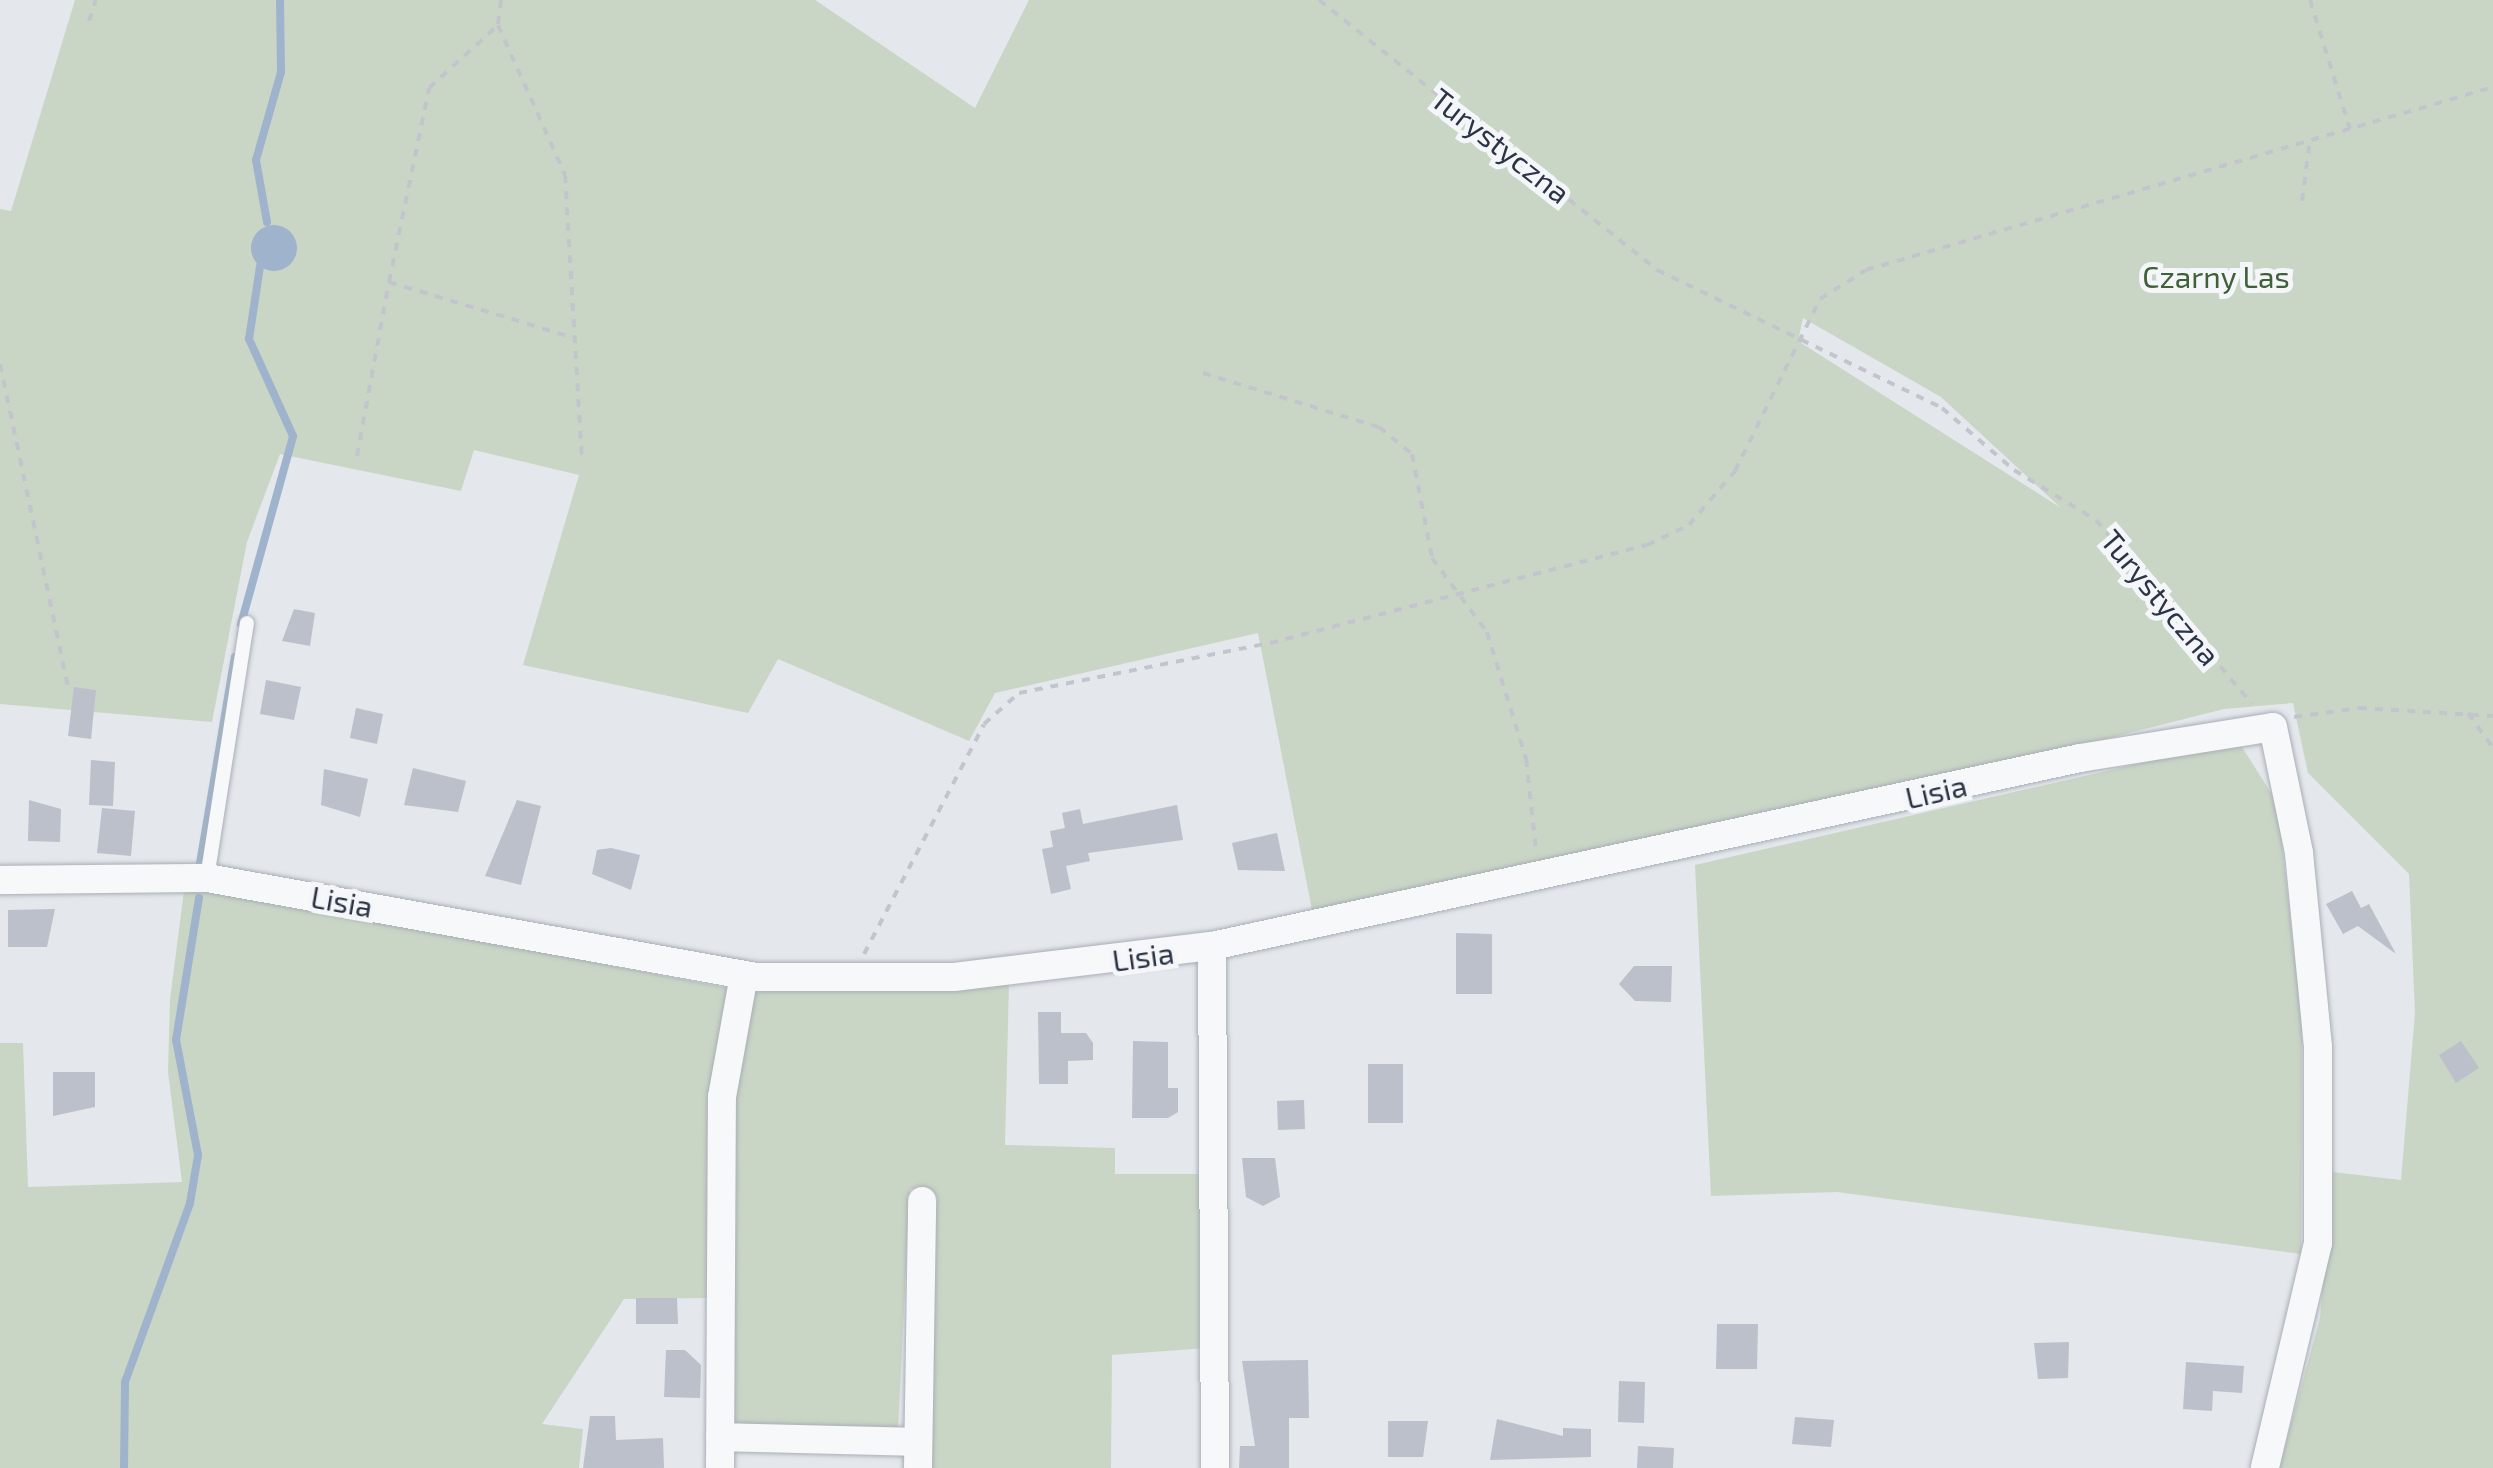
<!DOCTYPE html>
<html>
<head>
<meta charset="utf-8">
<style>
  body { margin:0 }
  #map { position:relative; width:2493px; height:1468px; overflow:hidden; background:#e4e7ec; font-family:"Exo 2",sans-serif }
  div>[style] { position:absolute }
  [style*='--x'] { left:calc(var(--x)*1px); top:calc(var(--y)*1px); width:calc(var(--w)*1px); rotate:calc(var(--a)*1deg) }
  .green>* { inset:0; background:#c9d6c5 }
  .water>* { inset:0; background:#9fb4cc }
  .round { border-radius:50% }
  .stream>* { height:8px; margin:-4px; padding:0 4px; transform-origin:4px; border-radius:4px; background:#9fb4cc }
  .building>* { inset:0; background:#bbc0ca }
  .path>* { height:4px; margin-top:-2px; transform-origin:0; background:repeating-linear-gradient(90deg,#c2c5cb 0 8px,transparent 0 16px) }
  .roads { filter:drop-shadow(0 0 2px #a9aeb7) drop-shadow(0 0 2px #a9aeb7) }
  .lane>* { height:14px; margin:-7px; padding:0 7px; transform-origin:7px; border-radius:7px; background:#f7f8fa }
  .street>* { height:28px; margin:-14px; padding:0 14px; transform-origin:14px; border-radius:14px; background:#f7f8fa }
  span { translate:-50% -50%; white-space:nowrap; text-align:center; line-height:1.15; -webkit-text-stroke:10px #f4f6f9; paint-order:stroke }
  .street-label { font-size:30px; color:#2b3445 }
  .park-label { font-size:30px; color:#3f6138 }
</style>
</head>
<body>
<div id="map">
  <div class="green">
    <div style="clip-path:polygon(evenodd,75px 0,815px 0,975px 108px,1029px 0,2493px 0,2493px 1468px,2279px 1468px,2320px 1318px,2332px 1172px,2401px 1180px,2415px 1013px,2409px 874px,2308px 773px,2293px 703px,2224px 709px,1843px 805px,1312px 910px,1258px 633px,995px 693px,969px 741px,778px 659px,748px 713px,523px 665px,579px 475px,474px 450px,461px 491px,280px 454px,247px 542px,212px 722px,0 704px,0 209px,11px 211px,75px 0,1803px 318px,1941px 397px,2061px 508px,1798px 341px,1803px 318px)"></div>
    <div style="clip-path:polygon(2238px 741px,2277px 802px,2302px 1018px,2301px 1254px,1837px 1192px,1711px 1196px,1695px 865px)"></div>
    <div style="clip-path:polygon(215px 889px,727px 988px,709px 1126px,712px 1298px,624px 1299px,542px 1424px,583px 1429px,579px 1468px,0 1468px,0 1043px,23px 1043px,28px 1187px,182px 1182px,168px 1072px,170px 999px,184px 891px)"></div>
    <div style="clip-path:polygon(1009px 982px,1005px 1145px,1115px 1148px,1115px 1174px,1203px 1174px,1206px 1348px,1112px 1355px,1111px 1468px,924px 1468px,929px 1188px,910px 1189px,898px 1429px,731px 1427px,726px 1146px,754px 988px)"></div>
  </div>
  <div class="water">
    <div class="round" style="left:251px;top:225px;width:46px;height:46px"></div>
  </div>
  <div class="stream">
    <div style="--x:267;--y:222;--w:63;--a:-100.1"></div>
    <div style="--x:256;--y:160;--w:91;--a:-74.1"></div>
    <div style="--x:281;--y:72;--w:72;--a:-90.8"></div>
    <div style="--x:241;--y:624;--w:195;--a:-74.5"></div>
    <div style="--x:293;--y:436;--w:107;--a:-114.4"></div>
    <div style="--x:249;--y:339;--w:74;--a:-81.4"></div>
    <div style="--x:199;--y:869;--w:215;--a:-80.4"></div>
    <div style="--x:124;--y:1468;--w:86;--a:-89.3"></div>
    <div style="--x:125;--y:1382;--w:190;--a:-70"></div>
    <div style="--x:190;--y:1203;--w:49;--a:-80.5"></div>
    <div style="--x:198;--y:1155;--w:117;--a:-100.8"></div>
    <div style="--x:176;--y:1040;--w:144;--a:-80.8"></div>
  </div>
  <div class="building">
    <div style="clip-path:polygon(294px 609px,315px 613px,310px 646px,282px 641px)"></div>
    <div style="clip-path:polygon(266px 680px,301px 687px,294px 720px,260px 714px)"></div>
    <div style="clip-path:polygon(74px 687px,96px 690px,91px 739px,68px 736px)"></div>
    <div style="clip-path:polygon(356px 708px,383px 714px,377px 744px,350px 738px)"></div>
    <div style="clip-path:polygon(91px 760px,115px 762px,113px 806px,89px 805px)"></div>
    <div style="clip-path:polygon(413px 768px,466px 781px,458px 812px,404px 805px)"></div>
    <div style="clip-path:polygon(324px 769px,368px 779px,360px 817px,321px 805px)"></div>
    <div style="clip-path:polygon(29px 800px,61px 809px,60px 842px,28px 841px)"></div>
    <div style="clip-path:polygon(517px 800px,541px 806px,521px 885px,485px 876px)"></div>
    <div style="clip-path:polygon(1177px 805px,1183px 840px,1088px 853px,1090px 861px,1066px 866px,1071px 889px,1051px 894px,1042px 849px,1053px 847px,1050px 831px,1065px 828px,1062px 813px,1080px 809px,1083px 824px)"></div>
    <div style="clip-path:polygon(102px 808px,135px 811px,131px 856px,97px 853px)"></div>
    <div style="clip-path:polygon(1277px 833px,1285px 871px,1238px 870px,1232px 843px)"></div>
    <div style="clip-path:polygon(611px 848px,640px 855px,631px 890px,592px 874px,597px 850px)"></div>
    <div style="clip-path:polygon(2352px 891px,2361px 908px,2369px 904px,2396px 954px,2358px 926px,2343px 934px,2326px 904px)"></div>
    <div style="clip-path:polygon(55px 909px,47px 947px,8px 947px,8px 910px)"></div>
    <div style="clip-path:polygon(1456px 933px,1492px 934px,1492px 994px,1456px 994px)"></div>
    <div style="clip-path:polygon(1634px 966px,1672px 966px,1671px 1002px,1635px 1001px,1619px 984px)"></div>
    <div style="clip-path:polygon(1038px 1012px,1061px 1012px,1061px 1033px,1086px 1033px,1093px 1043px,1093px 1060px,1068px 1061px,1068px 1084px,1039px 1084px)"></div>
    <div style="clip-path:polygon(1133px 1041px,1168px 1042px,1168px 1088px,1178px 1088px,1178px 1112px,1168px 1118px,1132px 1118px)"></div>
    <div style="clip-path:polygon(2461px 1041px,2479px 1068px,2456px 1083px,2439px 1055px)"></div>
    <div style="clip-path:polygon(1368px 1064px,1403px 1064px,1403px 1123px,1368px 1123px)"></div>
    <div style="clip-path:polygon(53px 1072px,95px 1072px,95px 1107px,53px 1116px)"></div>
    <div style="clip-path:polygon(1304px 1100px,1305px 1129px,1278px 1130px,1277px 1101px)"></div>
    <div style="clip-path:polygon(1242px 1158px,1275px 1158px,1280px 1197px,1263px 1206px,1246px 1197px)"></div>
    <div style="clip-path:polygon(636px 1298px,677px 1298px,678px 1324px,636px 1324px)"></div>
    <div style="clip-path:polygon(1717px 1324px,1758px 1324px,1757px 1369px,1716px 1369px)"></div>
    <div style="clip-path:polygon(2069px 1342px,2068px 1378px,2038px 1379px,2034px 1343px)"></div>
    <div style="clip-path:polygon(666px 1350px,685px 1350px,701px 1365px,700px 1398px,664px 1397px)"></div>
    <div style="clip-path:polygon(1308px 1360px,1309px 1418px,1289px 1418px,1289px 1468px,1239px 1468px,1240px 1446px,1255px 1446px,1242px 1361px)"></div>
    <div style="clip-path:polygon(2186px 1362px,2244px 1366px,2242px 1393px,2213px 1391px,2212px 1411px,2183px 1409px)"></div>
    <div style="clip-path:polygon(1619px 1381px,1645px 1382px,1644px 1423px,1618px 1422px)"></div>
    <div style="clip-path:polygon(590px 1416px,615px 1416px,616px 1440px,663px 1438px,664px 1468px,583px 1468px)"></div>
    <div style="clip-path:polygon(1795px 1417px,1834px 1420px,1831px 1447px,1792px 1444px)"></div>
    <div style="clip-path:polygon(1497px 1419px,1563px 1436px,1563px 1428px,1591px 1429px,1591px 1457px,1490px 1460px)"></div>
    <div style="clip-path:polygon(1388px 1421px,1428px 1421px,1423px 1457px,1388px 1457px)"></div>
    <div style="clip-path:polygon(1638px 1446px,1674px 1448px,1673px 1468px,1637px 1468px)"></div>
  </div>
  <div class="path">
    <div style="--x:501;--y:0;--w:25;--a:97"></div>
    <div style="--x:498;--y:25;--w:164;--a:65.9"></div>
    <div style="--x:565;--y:175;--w:285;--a:86.6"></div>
    <div style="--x:1319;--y:0;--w:433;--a:38.6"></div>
    <div style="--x:1657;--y:270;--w:317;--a:25.8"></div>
    <div style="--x:1942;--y:408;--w:95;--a:40.7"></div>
    <div style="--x:2014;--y:470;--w:96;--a:31.4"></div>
    <div style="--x:2096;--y:520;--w:241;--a:49.7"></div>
    <div style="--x:2310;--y:0;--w:135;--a:72.8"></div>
    <div style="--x:89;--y:21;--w:22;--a:-72"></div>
    <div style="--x:2302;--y:201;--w:62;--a:-82.5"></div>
    <div style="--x:389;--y:282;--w:198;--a:-78.3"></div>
    <div style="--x:429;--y:88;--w:92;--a:-42.4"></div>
    <div style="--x:0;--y:364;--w:334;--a:78.1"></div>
    <div style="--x:1203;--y:373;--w:184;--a:17.1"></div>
    <div style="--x:1379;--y:427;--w:43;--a:39.3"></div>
    <div style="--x:1412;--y:454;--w:106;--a:79.1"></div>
    <div style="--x:1432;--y:558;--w:92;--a:53.4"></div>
    <div style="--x:1487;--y:632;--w:133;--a:72.9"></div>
    <div style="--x:1526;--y:759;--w:91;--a:83.7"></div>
    <div style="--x:357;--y:456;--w:177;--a:-79.6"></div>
    <div style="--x:389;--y:282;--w:194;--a:16.8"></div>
    <div style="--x:2468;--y:713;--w:43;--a:54.5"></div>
    <div style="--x:2294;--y:717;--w:66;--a:-7.9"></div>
    <div style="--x:2359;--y:708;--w:134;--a:3.4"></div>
    <div style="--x:864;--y:954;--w:259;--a:-62.4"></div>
    <div style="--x:984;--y:724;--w:47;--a:-41.5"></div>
    <div style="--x:1019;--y:693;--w:256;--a:-11.3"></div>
    <div style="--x:1270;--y:643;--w:390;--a:-14.6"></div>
    <div style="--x:1647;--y:545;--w:47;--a:-25.5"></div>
    <div style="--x:1689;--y:525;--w:71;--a:-49.6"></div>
    <div style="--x:1735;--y:471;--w:192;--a:-63.7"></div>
    <div style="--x:1820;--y:299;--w:54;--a:-32.2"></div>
    <div style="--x:1866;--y:270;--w:653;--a:-16.27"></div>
  </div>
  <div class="roads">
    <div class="lane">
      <div style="--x:207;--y:878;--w:258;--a:-81.1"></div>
    </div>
    <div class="street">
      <div style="--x:0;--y:880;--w:207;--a:-0.6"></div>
      <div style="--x:207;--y:878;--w:558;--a:10.22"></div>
      <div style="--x:756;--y:977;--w:198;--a:0"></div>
      <div style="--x:954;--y:977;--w:260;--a:-6.9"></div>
      <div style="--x:1212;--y:946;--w:888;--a:-12.22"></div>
      <div style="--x:2080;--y:758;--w:195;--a:-9.1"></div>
      <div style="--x:2273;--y:727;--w:129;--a:78.3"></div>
      <div style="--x:2299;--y:853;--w:195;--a:84.4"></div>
      <div style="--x:2318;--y:1047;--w:196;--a:90"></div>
      <div style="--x:2318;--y:1243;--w:231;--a:103.3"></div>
      <div style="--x:1212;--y:946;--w:522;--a:89.67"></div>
      <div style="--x:720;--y:1437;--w:198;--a:1.4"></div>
      <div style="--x:720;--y:1468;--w:371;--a:-89.7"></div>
      <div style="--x:722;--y:1097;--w:124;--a:-79.8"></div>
      <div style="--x:918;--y:1468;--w:267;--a:-89.1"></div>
    </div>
  </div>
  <div class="street-label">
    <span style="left:1501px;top:145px;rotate:38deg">Turystyczna</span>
    <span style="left:2161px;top:597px;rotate:50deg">Turystyczna</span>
    <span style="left:1936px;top:791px;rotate:-13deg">Lisia</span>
    <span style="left:342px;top:901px;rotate:10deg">Lisia</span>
    <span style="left:1143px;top:956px;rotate:-8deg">Lisia</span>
  </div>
  <div class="park-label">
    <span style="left:2216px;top:276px">Czarny Las</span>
  </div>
</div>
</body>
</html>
